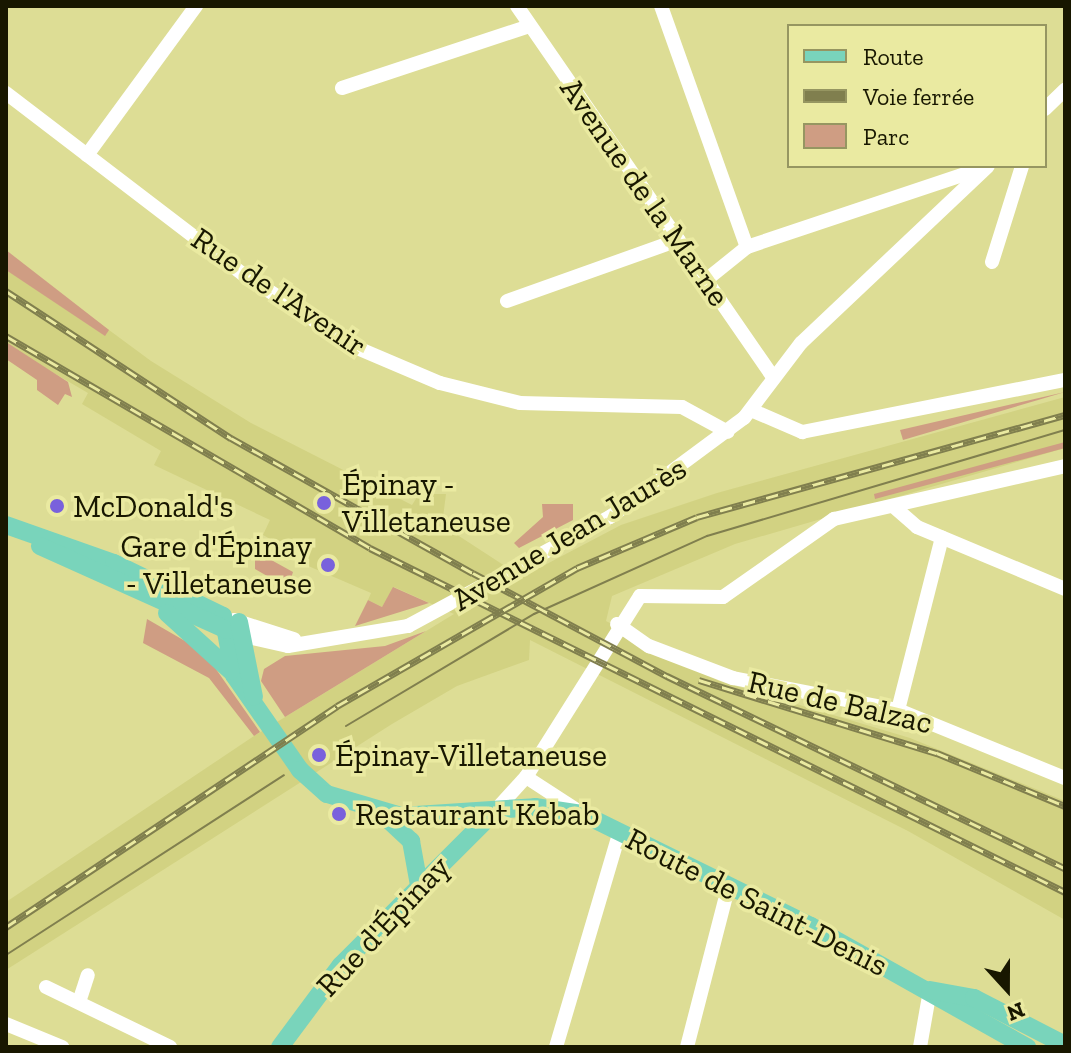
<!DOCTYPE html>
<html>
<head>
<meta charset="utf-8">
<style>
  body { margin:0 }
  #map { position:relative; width:1071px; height:1053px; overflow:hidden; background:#dddd95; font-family:"Zilla Slab",serif }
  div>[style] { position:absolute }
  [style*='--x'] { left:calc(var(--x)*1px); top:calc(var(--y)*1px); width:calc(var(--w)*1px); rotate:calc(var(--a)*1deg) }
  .built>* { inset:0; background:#d2d282 }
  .green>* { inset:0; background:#cf9d83 }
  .minor>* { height:14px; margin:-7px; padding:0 7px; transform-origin:7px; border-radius:7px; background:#fff }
  .major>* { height:18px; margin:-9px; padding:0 9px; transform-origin:9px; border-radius:9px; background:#79d4bb }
  .tram>* { height:2px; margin:-1px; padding:0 1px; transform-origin:1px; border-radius:1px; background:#807f4e }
  .rail>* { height:7px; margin-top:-3.5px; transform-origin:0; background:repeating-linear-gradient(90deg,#eaeaa1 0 12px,#807f4e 0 24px); box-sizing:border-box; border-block:2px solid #807f4e }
  .dots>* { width:22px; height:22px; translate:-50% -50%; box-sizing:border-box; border:4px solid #eaeaa1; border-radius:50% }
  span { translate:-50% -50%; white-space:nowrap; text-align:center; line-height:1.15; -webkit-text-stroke:7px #eaeaa1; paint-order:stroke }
  .street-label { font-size:32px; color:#181700 }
  .poi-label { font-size:32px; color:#181700 }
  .left { translate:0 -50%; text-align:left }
  .right { translate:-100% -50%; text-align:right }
  .frame { position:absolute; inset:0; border:8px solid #181700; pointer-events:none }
  .legend { position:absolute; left:787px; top:24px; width:260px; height:144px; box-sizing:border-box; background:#eaeaa1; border:2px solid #969661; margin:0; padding:10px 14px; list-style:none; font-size:24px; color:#181700 }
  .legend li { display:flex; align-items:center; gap:16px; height:40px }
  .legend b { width:40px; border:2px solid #969661 }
  .north { position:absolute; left:967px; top:949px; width:80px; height:80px; -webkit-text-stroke:6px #eaeaa1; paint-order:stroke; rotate:159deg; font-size:22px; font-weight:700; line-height:32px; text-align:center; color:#181700 }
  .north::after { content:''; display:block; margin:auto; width:28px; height:36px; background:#181700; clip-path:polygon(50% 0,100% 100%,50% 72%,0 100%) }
</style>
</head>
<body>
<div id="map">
  <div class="built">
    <div style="clip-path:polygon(6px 254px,151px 361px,251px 423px,412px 505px,419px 494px,446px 494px,442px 525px,522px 577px,621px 525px,717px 493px,1065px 397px,1065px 448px,735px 544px,612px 596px,606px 621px,719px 681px,910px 738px,1065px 801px,1065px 920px,908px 831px,530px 640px,529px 660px,457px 686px,392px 724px,6px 970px,6px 902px,254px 736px,454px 614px,394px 587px,382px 607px,368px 600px,371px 593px,299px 562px,301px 556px,263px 535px,270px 520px,154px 465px,161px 451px,82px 404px,88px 393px,6px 345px)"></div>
  </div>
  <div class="green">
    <div style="clip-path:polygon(6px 250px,109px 330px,105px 336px,6px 270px)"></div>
    <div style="clip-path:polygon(6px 342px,68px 382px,72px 397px,65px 394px,58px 405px,37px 390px,37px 380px,6px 359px)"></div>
    <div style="clip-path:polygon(1065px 392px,903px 440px,900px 430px)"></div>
    <div style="clip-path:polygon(1065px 442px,1065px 448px,875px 499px,874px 494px)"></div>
    <div style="clip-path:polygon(542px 504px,573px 504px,573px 520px,519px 548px,514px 543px,543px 517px)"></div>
    <div style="clip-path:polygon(255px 551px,293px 572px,288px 588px,255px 569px)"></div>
    <div style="clip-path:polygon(393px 587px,429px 603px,355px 626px,368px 600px,382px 607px)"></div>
    <div style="clip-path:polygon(147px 619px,204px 652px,260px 732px,254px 736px,209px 678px,143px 643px)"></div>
    <div style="clip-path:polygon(426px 631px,285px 717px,261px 681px,264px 669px,285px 656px,385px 646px)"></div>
  </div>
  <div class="minor">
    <div style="--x:517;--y:6;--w:452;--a:55.4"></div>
    <div style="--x:661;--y:6;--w:256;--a:70.4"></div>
    <div style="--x:342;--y:88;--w:198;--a:-18.3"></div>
    <div style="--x:6;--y:93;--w:298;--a:37.4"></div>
    <div style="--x:243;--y:274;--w:134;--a:33.1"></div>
    <div style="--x:355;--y:347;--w:92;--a:23"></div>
    <div style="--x:440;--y:383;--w:82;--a:14"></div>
    <div style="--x:520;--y:403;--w:162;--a:1.4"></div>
    <div style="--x:682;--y:407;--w:52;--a:28.5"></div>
    <div style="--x:1045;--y:109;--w:28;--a:-44"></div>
    <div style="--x:87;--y:155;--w:185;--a:-53.8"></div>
    <div style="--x:992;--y:262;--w:101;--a:-72.6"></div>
    <div style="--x:706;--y:280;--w:53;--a:-38.8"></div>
    <div style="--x:747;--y:247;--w:249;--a:-18.5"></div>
    <div style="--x:507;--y:301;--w:182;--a:-19.6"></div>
    <div style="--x:751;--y:410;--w:56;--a:23.3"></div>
    <div style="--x:802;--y:432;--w:268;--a:-11.2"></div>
    <div style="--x:893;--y:506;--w:32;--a:41"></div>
    <div style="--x:917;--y:527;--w:160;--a:22.7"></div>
    <div style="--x:234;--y:620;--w:63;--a:17.6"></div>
    <div style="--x:617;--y:624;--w:39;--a:35"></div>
    <div style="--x:649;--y:646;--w:90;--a:20.9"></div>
    <div style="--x:733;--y:678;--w:168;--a:11"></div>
    <div style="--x:898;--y:710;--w:180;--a:22.2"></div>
    <div style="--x:235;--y:634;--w:54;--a:12.8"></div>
    <div style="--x:288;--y:646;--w:122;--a:-9.5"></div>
    <div style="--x:408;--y:626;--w:230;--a:-28.4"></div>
    <div style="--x:610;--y:517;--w:167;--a:-36.5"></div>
    <div style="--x:744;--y:418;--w:94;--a:-52.8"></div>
    <div style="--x:801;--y:343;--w:257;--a:-43.4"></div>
    <div style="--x:898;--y:710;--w:178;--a:-75.7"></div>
    <div style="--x:526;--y:777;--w:68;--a:33"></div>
    <div style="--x:494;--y:812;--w:47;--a:-47.6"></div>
    <div style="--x:526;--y:777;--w:214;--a:-57.8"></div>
    <div style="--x:640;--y:596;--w:83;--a:0.7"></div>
    <div style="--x:723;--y:597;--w:136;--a:-35.1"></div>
    <div style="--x:834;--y:519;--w:237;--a:-12.9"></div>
    <div style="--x:46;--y:987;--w:138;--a:25.8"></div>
    <div style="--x:80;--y:999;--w:25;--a:-72"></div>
    <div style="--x:6;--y:1024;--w:61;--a:22.3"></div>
    <div style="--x:556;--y:1047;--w:225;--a:-73.5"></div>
    <div style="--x:687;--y:1047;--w:167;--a:-75.5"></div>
    <div style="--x:920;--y:1047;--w:58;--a:-80"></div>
  </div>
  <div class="major">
    <div style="--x:6;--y:525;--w:114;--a:19.4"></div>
    <div style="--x:114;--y:563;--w:121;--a:25.9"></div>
    <div style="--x:223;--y:616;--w:60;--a:79.4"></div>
    <div style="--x:234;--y:675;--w:116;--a:55.2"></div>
    <div style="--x:300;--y:770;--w:36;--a:42"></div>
    <div style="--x:327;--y:794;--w:77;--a:16.6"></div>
    <div style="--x:401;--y:816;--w:134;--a:-3.8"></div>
    <div style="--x:535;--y:807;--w:49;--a:8.3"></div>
    <div style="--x:583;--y:814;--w:254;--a:26.2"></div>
    <div style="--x:811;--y:926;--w:248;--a:29.3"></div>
    <div style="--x:40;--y:546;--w:205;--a:24.2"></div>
    <div style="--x:167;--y:613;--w:86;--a:42.2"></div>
    <div style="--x:239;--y:622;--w:76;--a:78.7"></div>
    <div style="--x:382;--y:814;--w:40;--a:43"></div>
    <div style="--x:411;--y:841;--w:45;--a:79.7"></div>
    <div style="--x:930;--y:990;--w:45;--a:10.3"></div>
    <div style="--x:974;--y:998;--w:102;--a:27.3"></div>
    <div style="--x:280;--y:1047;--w:102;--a:-53.4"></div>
    <div style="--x:341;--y:965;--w:216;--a:-45"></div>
  </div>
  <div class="tram">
    <div style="--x:346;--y:726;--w:219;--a:-30.8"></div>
    <div style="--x:534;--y:614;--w:190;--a:-24.3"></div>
    <div style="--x:707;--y:536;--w:373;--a:-16.5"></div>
    <div style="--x:6;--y:955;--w:331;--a:-32.9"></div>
  </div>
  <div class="rail">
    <div style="--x:6;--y:291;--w:269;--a:33.2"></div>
    <div style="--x:231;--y:438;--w:277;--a:29.2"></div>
    <div style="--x:473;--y:573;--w:220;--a:28"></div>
    <div style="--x:667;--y:676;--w:442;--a:25.8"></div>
    <div style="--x:6;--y:336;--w:421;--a:30.2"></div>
    <div style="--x:370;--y:548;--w:775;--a:26.33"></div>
    <div style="--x:699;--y:680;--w:249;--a:17.1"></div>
    <div style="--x:937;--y:753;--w:139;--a:22.5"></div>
    <div style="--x:6;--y:927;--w:398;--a:-33.7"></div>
    <div style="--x:337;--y:706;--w:277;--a:-29.9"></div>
    <div style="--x:577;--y:568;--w:130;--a:-23"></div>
    <div style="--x:697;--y:517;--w:382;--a:-15.5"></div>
  </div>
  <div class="dots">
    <div style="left:324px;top:503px;background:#7961dc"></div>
    <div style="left:57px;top:506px;background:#7961dc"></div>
    <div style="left:328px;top:565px;background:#7961dc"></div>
    <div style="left:319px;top:755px;background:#7961dc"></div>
    <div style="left:339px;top:814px;background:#7961dc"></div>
  </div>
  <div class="street-label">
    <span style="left:645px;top:192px;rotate:55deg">Avenue de la Marne</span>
    <span style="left:279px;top:292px;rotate:34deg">Rue de l'Avenir</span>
    <span style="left:569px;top:534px;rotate:-31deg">Avenue Jean Jaurès</span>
    <span style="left:840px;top:702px;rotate:13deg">Rue de Balzac</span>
    <span style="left:757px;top:902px;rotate:27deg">Route de Saint-Denis</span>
    <span style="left:383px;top:926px;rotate:-47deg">Rue d'Épinay</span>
  </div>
  <div class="poi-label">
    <span class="left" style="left:342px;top:503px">Épinay -<br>Villetaneuse</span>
    <span class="left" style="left:73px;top:506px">McDonald's</span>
    <span class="right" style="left:312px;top:565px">Gare d'Épinay<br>- Villetaneuse</span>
    <span class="left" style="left:335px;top:755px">Épinay-Villetaneuse</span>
    <span class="left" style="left:355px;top:814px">Restaurant Kebab</span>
  </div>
  <div class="frame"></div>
  <ul class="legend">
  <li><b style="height:10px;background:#79d4bb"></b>Route</li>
  <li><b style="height:10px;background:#807f4e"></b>Voie ferrée</li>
  <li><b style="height:22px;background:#cf9d83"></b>Parc</li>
  </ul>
  <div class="north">N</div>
</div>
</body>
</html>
